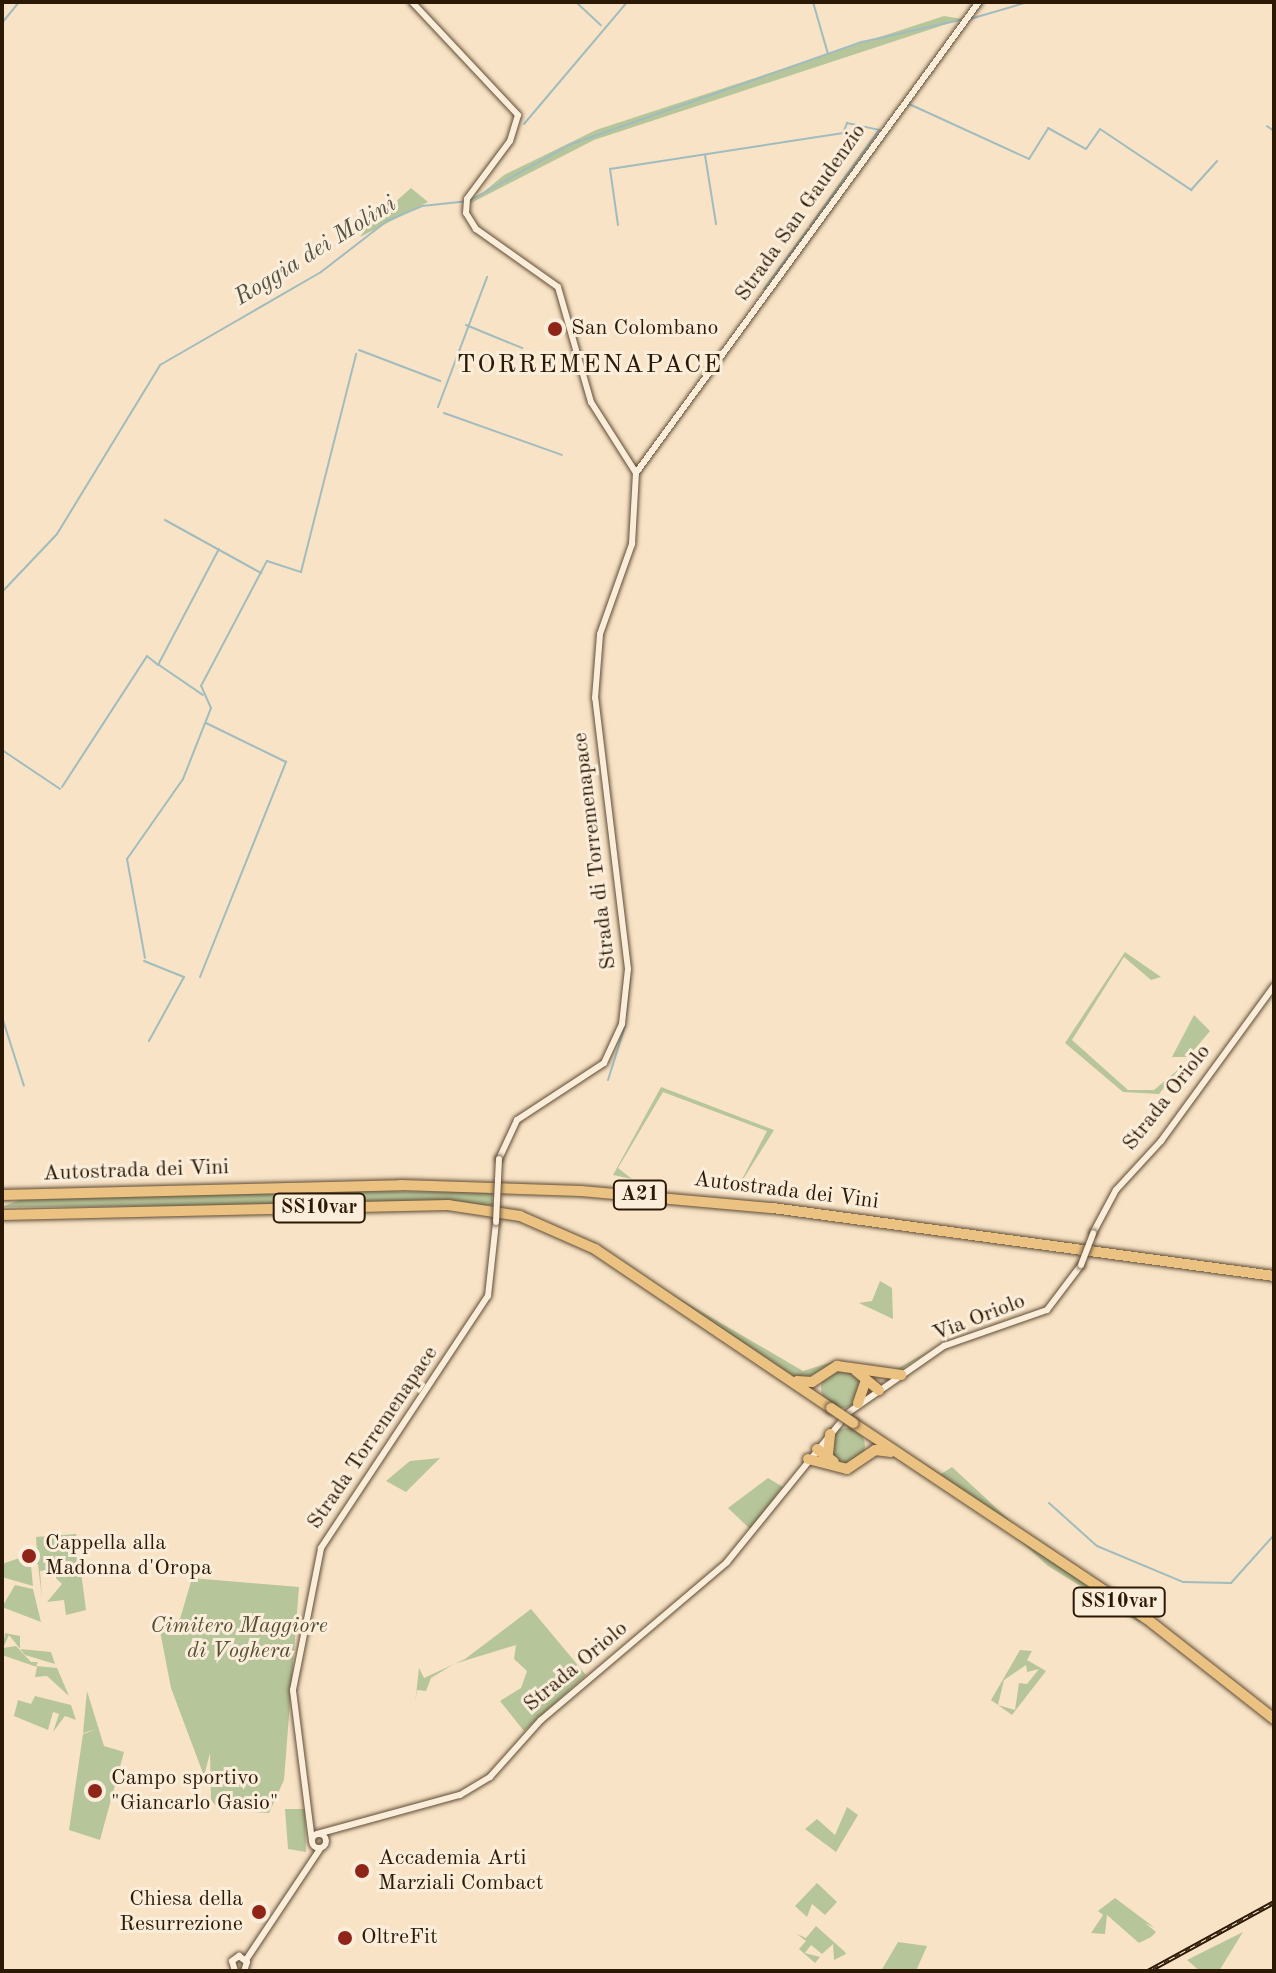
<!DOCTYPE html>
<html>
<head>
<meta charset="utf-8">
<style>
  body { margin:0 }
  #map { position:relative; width:1276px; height:1973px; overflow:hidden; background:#f8e3c6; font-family:"Old Standard TT",serif }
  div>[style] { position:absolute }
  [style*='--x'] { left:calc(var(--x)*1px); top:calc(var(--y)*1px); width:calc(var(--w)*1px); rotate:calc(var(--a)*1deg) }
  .green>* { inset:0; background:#b7c59a }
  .round { border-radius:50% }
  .stream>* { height:2px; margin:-1px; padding:0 1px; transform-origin:1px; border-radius:1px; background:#a0bcbe }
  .roads { filter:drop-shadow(0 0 2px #5f4c35) drop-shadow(0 0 2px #5f4c35) }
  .minor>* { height:6px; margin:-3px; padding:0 3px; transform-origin:3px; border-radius:3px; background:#faedda }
  .minor>.ring { margin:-3px; padding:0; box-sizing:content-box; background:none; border:6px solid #faedda; border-radius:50% }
  .highway>* { height:10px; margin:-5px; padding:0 5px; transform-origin:5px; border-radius:5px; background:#ecc283 }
  .rail>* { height:5px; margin-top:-2.5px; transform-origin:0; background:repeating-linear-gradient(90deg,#faedda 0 6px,#2c1905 0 12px); box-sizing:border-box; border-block:2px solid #2c1905 }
  .bridges { filter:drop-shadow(0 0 2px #5f4c35) drop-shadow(0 0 2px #5f4c35) }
  .minor-bridge>* { height:6px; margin:-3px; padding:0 3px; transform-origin:3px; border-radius:3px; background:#faedda }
  .highway-bridge>* { height:10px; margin:-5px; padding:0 5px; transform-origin:5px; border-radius:5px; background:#ecc283 }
  .dots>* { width:22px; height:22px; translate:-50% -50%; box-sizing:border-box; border:4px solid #faedda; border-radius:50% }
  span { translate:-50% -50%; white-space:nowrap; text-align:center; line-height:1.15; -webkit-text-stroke:6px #faedda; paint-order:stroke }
  .shield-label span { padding:2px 6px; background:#faedda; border:2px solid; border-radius:6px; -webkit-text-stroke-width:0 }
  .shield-label { font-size:20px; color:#2c1905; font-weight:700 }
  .street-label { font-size:22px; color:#2c1905 }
  .poi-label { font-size:22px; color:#2c1905 }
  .left { translate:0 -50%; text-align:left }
  .right { translate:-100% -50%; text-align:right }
  .park-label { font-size:22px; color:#564d32; font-style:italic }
  .water-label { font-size:24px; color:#555246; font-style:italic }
  .quarter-label { font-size:26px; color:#2c1905; letter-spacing:2px }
  .frame { position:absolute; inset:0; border:4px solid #2c1905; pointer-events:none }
</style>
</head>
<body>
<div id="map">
  <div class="green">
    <div style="clip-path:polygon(944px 16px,962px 19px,594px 140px,469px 204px,504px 175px,596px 130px)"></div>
    <div style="clip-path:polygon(411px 188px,428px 202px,360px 237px,367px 227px)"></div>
    <div style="clip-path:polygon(1125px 952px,1161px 977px,1151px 980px,1124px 957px,1072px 1040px,1128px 1090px,1154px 1090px,1179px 1069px,1159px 1094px,1123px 1092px,1065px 1043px)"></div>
    <div style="clip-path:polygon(1194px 1015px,1210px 1031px,1188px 1057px,1172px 1057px)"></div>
    <div style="clip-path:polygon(661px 1087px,774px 1130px,737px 1189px,767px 1131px,663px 1092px,618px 1168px,632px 1179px,613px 1175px)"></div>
    <div style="clip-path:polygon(331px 1191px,482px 1192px,492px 1194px,493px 1205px,2px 1207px,19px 1200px)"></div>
    <div style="clip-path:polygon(880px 1281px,892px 1288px,893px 1319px,859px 1303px,872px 1301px)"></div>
    <div style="clip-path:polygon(656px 1285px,803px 1371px,835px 1361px,891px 1372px,931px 1350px,894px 1374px,833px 1363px,801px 1381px)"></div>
    <div class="round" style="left:821px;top:1368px;width:40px;height:40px"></div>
    <div class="round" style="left:829px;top:1428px;width:36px;height:36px"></div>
    <div style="clip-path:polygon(902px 1450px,941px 1474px,952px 1467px,1019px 1529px)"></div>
    <div style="clip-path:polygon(440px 1458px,406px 1492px,386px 1481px,410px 1461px)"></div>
    <div style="clip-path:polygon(768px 1478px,783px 1487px,750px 1529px,728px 1508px)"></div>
    <div style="clip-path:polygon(76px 1534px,86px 1610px,66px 1615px,64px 1600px,47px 1602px,62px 1584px,48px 1570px,40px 1571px,42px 1599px,38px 1564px,31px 1565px,33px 1586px,2px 1577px,2px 1564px,37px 1552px,36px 1537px)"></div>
    <div style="clip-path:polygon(1016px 1537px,1141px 1620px,1140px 1623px,1048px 1566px)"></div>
    <div style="clip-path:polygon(192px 1578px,299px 1587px,284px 1780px,269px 1813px,220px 1810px,211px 1800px,210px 1753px,204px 1776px,171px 1688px,160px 1631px,167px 1619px,180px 1619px)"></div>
    <div style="clip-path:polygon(15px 1585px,33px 1589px,41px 1622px,2px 1607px)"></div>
    <div style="clip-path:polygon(531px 1609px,586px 1675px,524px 1731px,500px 1701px,521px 1688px,527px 1671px,514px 1659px,516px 1645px,454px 1664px,431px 1678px,426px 1691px,417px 1690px,415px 1704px,419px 1668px,424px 1678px,465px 1659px)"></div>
    <div style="clip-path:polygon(5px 1633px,20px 1636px,20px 1649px,51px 1652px,55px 1664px,25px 1655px,9px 1635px,3px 1648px,16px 1646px,31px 1662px,38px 1662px,36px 1666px,57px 1668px,69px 1696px,47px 1676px,35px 1677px,37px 1667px,2px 1655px)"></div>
    <div style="clip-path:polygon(evenodd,1020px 1650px,1032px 1651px,1027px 1660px,1046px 1671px,1012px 1715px,991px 1700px,1020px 1650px,1026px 1665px,1027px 1672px,1039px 1669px,1027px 1684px,1019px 1683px,1015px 1710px,998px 1705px,1004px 1680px,1026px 1665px)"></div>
    <div style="clip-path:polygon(87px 1691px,104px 1746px,124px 1752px,100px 1840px,69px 1830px,83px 1734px,97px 1729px,83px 1733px)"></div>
    <div style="clip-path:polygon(35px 1696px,71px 1705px,76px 1720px,65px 1716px,53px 1732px,59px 1714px,53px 1712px,48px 1730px,14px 1716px,18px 1700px,31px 1704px)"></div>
    <div style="clip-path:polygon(847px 1807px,858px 1815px,836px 1852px,805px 1829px,817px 1819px,835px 1835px)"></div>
    <div style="clip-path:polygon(285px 1809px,305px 1809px,306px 1852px,288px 1849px)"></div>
    <div style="clip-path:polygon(817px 1883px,837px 1902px,825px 1915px,812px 1904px,807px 1917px,795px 1906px)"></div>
    <div style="clip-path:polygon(1115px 1898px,1155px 1928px,1145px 1923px,1156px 1932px,1151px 1937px,1139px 1943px,1107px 1915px,1105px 1934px,1091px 1933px,1103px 1915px,1098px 1911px)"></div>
    <div style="clip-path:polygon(816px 1926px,845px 1952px,846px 1954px,834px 1960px,833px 1944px,822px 1954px,811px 1945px,805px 1953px,820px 1957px,815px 1963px,799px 1949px,806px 1941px,797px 1934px,806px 1938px)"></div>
    <div style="clip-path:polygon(1243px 1932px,1219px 1971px,1200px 1971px,1187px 1960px)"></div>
    <div style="clip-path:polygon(898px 1942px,927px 1946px,916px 1971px,881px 1971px)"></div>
  </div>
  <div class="stream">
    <div style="--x:576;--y:2;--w:34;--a:43"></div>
    <div style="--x:813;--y:2;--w:54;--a:73.9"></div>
    <div style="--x:970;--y:19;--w:60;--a:-16.3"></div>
    <div style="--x:2;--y:23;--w:27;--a:-51"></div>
    <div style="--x:909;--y:104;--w:132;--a:24.6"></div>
    <div style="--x:1029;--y:159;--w:36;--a:-58"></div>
    <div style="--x:1048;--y:128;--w:43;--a:28.9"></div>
    <div style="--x:1086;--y:149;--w:24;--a:-55"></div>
    <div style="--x:1100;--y:129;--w:110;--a:33.8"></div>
    <div style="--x:1191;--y:190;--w:39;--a:-48"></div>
    <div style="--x:524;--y:124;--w:160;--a:-49.8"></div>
    <div style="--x:1267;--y:126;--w:9;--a:36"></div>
    <div style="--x:705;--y:155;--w:70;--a:80.9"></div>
    <div style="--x:618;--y:225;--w:57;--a:-98.1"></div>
    <div style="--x:610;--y:169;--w:236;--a:-8.8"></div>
    <div style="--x:843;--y:133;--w:11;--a:-68"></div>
    <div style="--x:847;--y:123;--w:33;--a:12"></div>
    <div style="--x:879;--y:130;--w:118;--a:125.7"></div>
    <div style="--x:764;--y:289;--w:74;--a:-53.7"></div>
    <div style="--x:466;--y:325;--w:61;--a:22.3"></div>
    <div style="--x:359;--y:350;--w:87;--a:20.9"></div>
    <div style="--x:438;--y:407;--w:139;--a:-69.3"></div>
    <div style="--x:444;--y:413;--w:125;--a:19.6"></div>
    <div style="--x:165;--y:520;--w:110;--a:28.9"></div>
    <div style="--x:2;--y:592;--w:80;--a:-46.5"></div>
    <div style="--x:57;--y:534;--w:198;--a:-58.6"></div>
    <div style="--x:160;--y:365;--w:186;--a:-30"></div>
    <div style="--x:321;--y:272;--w:83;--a:-37.7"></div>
    <div style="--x:387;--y:221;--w:38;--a:-23"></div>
    <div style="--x:422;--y:206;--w:47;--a:-6.1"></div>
    <div style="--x:469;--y:201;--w:115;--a:-29.2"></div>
    <div style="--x:569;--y:145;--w:311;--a:-19.4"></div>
    <div style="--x:862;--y:42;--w:105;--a:-12.7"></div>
    <div style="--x:159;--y:665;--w:53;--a:34.3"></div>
    <div style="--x:2;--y:750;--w:70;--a:33.9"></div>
    <div style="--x:62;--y:787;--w:156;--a:-57"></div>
    <div style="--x:147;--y:656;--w:14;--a:39"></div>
    <div style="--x:158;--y:665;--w:131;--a:-62.3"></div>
    <div style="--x:145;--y:958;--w:101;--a:-100.3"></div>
    <div style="--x:127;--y:859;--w:98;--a:-55"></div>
    <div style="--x:183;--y:779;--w:76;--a:-68.5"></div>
    <div style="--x:211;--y:708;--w:24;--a:-114"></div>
    <div style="--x:201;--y:686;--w:141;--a:-62.2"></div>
    <div style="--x:267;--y:561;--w:36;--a:18"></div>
    <div style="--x:301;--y:572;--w:225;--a:-75.8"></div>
    <div style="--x:144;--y:961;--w:43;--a:21.8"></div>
    <div style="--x:184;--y:977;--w:73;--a:118.7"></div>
    <div style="--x:200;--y:977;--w:232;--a:-68.2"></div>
    <div style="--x:286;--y:762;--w:89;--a:-154"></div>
    <div style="--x:626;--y:1015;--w:37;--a:-84"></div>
    <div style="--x:2;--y:1017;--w:72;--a:72.3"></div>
    <div style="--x:608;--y:1080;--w:57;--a:-72.5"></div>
    <div style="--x:1049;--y:1503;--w:64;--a:41.9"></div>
    <div style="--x:1097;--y:1546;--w:93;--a:22.7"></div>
    <div style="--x:1183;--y:1582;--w:48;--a:1.2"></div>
    <div style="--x:1231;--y:1583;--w:64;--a:-48.1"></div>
  </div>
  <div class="roads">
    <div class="minor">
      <div style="--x:412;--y:2;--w:155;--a:46.8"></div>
      <div style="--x:518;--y:115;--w:27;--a:107"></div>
      <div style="--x:510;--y:141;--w:72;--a:126.6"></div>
      <div style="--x:467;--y:199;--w:14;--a:94"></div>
      <div style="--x:466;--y:213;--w:19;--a:58"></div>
      <div style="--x:476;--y:229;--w:100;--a:35.3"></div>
      <div style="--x:558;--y:287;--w:120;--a:74"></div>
      <div style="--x:591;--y:402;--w:84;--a:57.6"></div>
      <div style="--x:499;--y:1159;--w:43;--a:-65.2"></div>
      <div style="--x:517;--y:1120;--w:104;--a:-33.2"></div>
      <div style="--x:604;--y:1063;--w:43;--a:-65.2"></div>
      <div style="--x:622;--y:1024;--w:55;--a:-83.8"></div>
      <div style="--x:628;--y:969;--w:273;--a:-96.9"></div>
      <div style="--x:595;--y:698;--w:64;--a:-85.5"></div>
      <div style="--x:600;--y:634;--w:96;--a:-70.4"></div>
      <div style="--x:632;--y:544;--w:71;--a:-86.8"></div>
      <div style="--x:636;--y:473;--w:583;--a:-53.94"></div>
      <div style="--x:1093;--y:1233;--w:49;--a:-61.9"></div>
      <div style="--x:1116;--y:1190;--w:67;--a:-47.4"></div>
      <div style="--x:1161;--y:1141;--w:192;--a:-53.9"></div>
      <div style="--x:849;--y:1412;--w:116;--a:-34.8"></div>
      <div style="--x:944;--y:1346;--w:109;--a:-19.3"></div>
      <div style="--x:1047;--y:1310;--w:56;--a:-52.9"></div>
      <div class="ring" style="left:312px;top:1834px;width:8px;height:8px"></div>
      <div style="--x:317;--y:1834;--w:148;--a:-15.3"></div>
      <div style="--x:460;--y:1795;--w:35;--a:-31"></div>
      <div style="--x:490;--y:1777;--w:76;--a:-48.2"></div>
      <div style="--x:541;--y:1720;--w:244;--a:-40.3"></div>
      <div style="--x:727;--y:1562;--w:179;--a:-50.9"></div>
      <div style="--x:312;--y:1841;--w:152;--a:-97.2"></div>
      <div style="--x:293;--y:1690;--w:145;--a:-78.8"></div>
      <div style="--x:321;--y:1548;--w:302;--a:-56.5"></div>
      <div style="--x:488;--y:1296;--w:74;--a:-83.8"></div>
      <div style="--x:246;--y:1960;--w:133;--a:-56.3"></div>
      <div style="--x:235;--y:1971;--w:10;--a:-107"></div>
      <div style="--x:232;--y:1961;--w:9;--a:-36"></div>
      <div style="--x:239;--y:1956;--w:10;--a:37"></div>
      <div style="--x:247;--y:1962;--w:9;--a:108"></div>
    </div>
    <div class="highway">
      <div style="--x:2;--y:1195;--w:399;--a:-1.4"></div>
      <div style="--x:401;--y:1185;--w:180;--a:1.9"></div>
      <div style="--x:581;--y:1191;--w:193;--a:5.1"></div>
      <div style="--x:773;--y:1208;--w:506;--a:7.73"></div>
      <div style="--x:2;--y:1215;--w:446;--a:-1.3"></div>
      <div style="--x:448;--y:1205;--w:73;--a:8.7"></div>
      <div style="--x:520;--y:1216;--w:82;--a:23.7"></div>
      <div style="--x:595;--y:1249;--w:285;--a:34"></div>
      <div style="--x:856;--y:1371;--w:30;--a:40"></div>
      <div style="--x:797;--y:1381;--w:15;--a:4"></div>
      <div style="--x:812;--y:1382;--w:30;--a:-33"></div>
      <div style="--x:837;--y:1366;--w:65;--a:8"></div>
      <div style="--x:858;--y:1403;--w:24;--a:-71"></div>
      <div style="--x:853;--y:1423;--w:353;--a:33.7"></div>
      <div style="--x:1147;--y:1619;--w:162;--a:38.2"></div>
      <div style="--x:817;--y:1449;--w:21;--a:37"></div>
      <div style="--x:828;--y:1454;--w:20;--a:-84"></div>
      <div style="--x:808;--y:1459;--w:40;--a:14.4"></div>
      <div style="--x:847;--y:1469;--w:34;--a:-34"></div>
      <div style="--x:875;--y:1450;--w:16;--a:7"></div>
    </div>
  </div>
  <div class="rail">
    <div style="--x:1148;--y:1971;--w:144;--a:-28.7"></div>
  </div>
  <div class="bridges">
    <div class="minor-bridge">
      <div style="--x:496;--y:1222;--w:63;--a:-87.3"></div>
      <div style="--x:1081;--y:1265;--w:34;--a:-69"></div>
    </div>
    <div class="highway-bridge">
      <div style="--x:831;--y:1408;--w:27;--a:34"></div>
    </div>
  </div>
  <div class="dots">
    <div style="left:555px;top:329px;background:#8f2418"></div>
    <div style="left:29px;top:1556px;background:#8f2418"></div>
    <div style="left:95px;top:1791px;background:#8f2418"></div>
    <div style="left:362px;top:1871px;background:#8f2418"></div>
    <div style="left:259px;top:1912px;background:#8f2418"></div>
    <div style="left:345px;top:1938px;background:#8f2418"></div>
  </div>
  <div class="shield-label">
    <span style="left:640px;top:1195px">A21</span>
    <span style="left:319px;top:1208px">SS10var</span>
    <span style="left:1119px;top:1602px">SS10var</span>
  </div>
  <div class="street-label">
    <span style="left:801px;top:213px;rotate:-55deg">Strada San Gaudenzio</span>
    <span style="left:595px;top:851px;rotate:-97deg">Strada di Torremenapace</span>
    <span style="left:1167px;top:1098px;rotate:-52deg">Strada Oriolo</span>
    <span style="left:136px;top:1171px;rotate:-2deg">Autostrada dei Vini</span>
    <span style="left:786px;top:1191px;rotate:7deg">Autostrada dei Vini</span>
    <span style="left:979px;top:1318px;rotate:-21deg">Via Oriolo</span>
    <span style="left:373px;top:1438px;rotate:-56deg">Strada Torremenapace</span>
    <span style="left:576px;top:1667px;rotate:-40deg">Strada Oriolo</span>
  </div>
  <div class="poi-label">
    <span class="left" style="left:571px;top:329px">San Colombano</span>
    <span class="left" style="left:45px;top:1556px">Cappella alla<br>Madonna d'Oropa</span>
    <span class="left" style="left:111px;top:1791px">Campo sportivo<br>"Giancarlo Gasio"</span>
    <span class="left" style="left:378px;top:1871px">Accademia Arti<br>Marziali Combact</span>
    <span class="right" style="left:243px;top:1912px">Chiesa della<br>Resurrezione</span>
    <span class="left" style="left:361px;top:1938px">OltreFit</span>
  </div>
  <div class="park-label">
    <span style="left:239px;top:1639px">Cimitero Maggiore<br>di Voghera</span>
  </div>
  <div class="water-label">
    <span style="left:316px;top:252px;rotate:-32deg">Roggia dei Molini</span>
  </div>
  <div class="quarter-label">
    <span style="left:590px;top:366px">TORREMENAPACE</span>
  </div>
  <div class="frame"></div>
</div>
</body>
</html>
